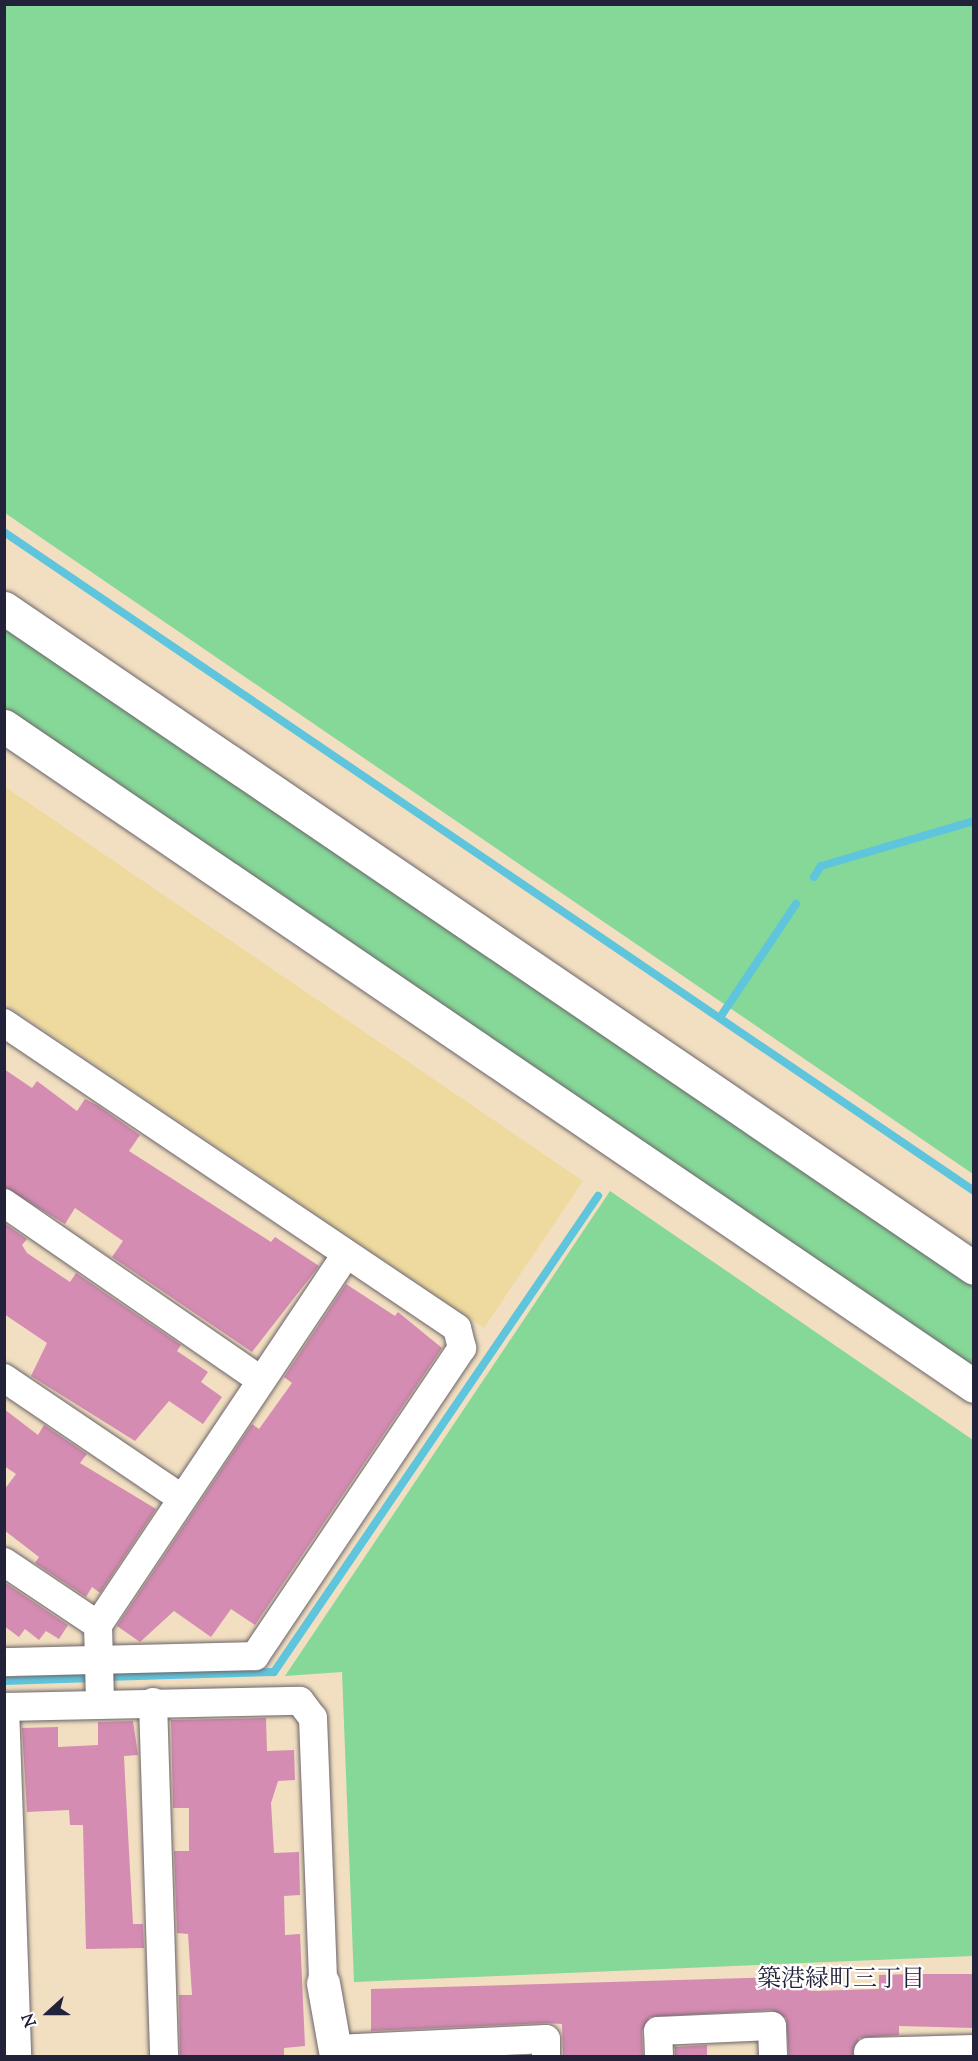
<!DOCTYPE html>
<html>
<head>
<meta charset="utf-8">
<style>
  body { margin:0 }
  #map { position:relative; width:978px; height:2061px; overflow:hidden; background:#f2dfc1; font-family:"Sorts Mill Goudy","Noto Serif JP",serif }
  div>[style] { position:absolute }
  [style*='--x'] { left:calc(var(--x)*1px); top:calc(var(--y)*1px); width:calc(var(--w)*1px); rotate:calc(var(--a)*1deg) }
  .green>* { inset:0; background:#86d898 }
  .sand>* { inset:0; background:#eeda9e }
  .stream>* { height:8px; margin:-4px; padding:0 4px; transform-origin:4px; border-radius:4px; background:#5ec5dc }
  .building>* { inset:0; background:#d48cb2 }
  .roads { filter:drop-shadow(0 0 2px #6b646a) drop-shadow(0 0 2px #6b646a) }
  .minor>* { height:28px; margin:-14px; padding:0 14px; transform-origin:14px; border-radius:14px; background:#fff }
  .tertiary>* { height:33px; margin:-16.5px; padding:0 16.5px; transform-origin:16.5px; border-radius:16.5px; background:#fff }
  span { translate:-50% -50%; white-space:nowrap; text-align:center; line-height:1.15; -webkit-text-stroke:4.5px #fff; paint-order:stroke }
  .neighbourhood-label { font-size:24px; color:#22223b }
  .frame { position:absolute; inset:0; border:6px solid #22223b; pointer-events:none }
  .north { position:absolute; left:18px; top:1983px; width:60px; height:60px; -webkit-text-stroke:4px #fff; paint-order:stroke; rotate:249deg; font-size:16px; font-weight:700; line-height:24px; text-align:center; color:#22223b }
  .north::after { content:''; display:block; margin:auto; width:21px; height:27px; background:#22223b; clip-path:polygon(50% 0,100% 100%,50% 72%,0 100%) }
</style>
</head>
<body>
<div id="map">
  <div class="green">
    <div style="clip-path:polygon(4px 5px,973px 5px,973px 1174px,5px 513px)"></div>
    <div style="clip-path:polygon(4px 627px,973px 1286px,973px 1367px,5px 708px)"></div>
    <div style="clip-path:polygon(610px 1191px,973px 1440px,973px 1956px,354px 1982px,342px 1672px,285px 1676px)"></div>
  </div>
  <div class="sand">
    <div style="clip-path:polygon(4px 786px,583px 1181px,484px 1328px,5px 1003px)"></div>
  </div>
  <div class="stream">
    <div style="--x:4;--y:532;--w:1173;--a:34.19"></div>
    <div style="--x:814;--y:877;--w:13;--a:-58"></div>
    <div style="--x:821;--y:866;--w:159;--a:-16.4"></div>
    <div style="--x:721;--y:1016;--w:135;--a:-56.2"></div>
    <div style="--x:105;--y:1677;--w:169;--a:-1.7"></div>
    <div style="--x:274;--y:1672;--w:576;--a:-55.76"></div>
    <div style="--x:4;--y:1681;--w:89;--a:-1.9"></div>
  </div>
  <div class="building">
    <div style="clip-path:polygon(4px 1069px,32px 1088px,37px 1081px,77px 1111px,85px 1099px,97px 1105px,140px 1135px,129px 1151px,271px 1242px,275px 1237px,319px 1266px,252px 1352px,112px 1257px,123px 1241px,75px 1208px,65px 1224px,4px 1187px)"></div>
    <div style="clip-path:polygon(4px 1223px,27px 1239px,22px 1245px,27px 1253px,70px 1282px,76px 1273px,181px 1345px,177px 1351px,208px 1372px,201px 1382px,222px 1397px,203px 1424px,169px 1401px,135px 1441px,31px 1376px,47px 1343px,4px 1314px)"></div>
    <div style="clip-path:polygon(346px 1284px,395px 1316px,398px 1312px,442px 1348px,255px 1625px,231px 1609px,211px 1637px,174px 1611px,140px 1642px,117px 1626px,252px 1424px,259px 1429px,292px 1383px,284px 1377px)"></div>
    <div style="clip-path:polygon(4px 1409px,38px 1435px,44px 1425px,87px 1454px,80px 1463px,156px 1509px,100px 1593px,92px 1587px,86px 1597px,35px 1563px,39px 1557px,4px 1530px,4px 1490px,16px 1474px,4px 1466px)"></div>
    <div style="clip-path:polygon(4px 1582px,68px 1625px,59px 1639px,46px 1631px,39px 1640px,25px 1629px,19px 1637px,4px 1626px)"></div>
    <div style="clip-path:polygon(266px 1718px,267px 1751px,294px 1750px,295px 1780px,278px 1781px,271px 1803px,274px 1853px,299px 1852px,300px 1895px,284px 1896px,285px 1935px,300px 1934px,305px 2046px,284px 2048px,284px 2056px,180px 2056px,179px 1995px,192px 1995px,188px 1934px,177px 1933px,174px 1851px,189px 1851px,189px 1808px,173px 1808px,171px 1720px)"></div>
    <div style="clip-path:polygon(133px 1721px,138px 1755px,124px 1756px,126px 1796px,133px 1924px,143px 1924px,144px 1948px,86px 1949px,83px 1825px,70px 1825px,69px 1810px,27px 1812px,22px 1728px,58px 1727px,58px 1747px,98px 1745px,98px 1722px)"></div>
    <div style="clip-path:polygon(913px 1974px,974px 1974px,974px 2028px,899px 2026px,899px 2035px,859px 2038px,853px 2056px,789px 2056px,786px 2018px,771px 2010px,650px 2017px,642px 2031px,643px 2056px,563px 2056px,562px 2024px,546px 2023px,371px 2031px,371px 1989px,811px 1976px,811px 1991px,879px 1989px,879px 1975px)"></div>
    <div style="clip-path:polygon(707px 2045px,707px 2056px,675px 2056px,675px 2047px)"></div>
  </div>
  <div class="roads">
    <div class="minor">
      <div style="--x:4;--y:1023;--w:546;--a:33.95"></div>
      <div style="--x:457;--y:1328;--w:21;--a:76"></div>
      <div style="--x:462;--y:1348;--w:371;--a:123.9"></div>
      <div style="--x:255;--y:1656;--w:251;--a:178.6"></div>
      <div style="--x:4;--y:1203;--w:312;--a:34.6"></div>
      <div style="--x:4;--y:1378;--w:212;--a:34.1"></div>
      <div style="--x:4;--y:1562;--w:113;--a:33.8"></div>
      <div style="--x:98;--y:1625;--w:79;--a:88.5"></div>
      <div style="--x:98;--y:1625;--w:444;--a:-56.2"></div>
      <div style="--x:153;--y:1702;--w:354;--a:88.2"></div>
      <div style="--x:4;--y:1707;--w:296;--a:-1.2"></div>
      <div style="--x:300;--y:1701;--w:21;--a:53"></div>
      <div style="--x:313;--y:1718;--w:265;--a:87.8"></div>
      <div style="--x:5;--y:1707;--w:349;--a:88"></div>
      <div style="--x:336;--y:2049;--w:210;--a:-2.7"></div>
      <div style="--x:546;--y:2039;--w:17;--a:90"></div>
      <div style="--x:868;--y:2052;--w:106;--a:-1.6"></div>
      <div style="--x:659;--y:2056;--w:25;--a:-92"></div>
      <div style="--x:658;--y:2031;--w:114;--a:-2.5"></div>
      <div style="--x:772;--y:2026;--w:30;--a:88"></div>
    </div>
    <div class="tertiary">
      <div style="--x:4;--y:608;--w:1173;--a:34.23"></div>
      <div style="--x:4;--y:726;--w:1173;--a:34.23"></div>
      <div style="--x:323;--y:1983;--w:74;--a:79.9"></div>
    </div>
  </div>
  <div class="neighbourhood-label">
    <span style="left:841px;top:1981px">築港緑町三丁目</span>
  </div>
  <div class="frame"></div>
  <div class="north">N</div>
</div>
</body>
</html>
